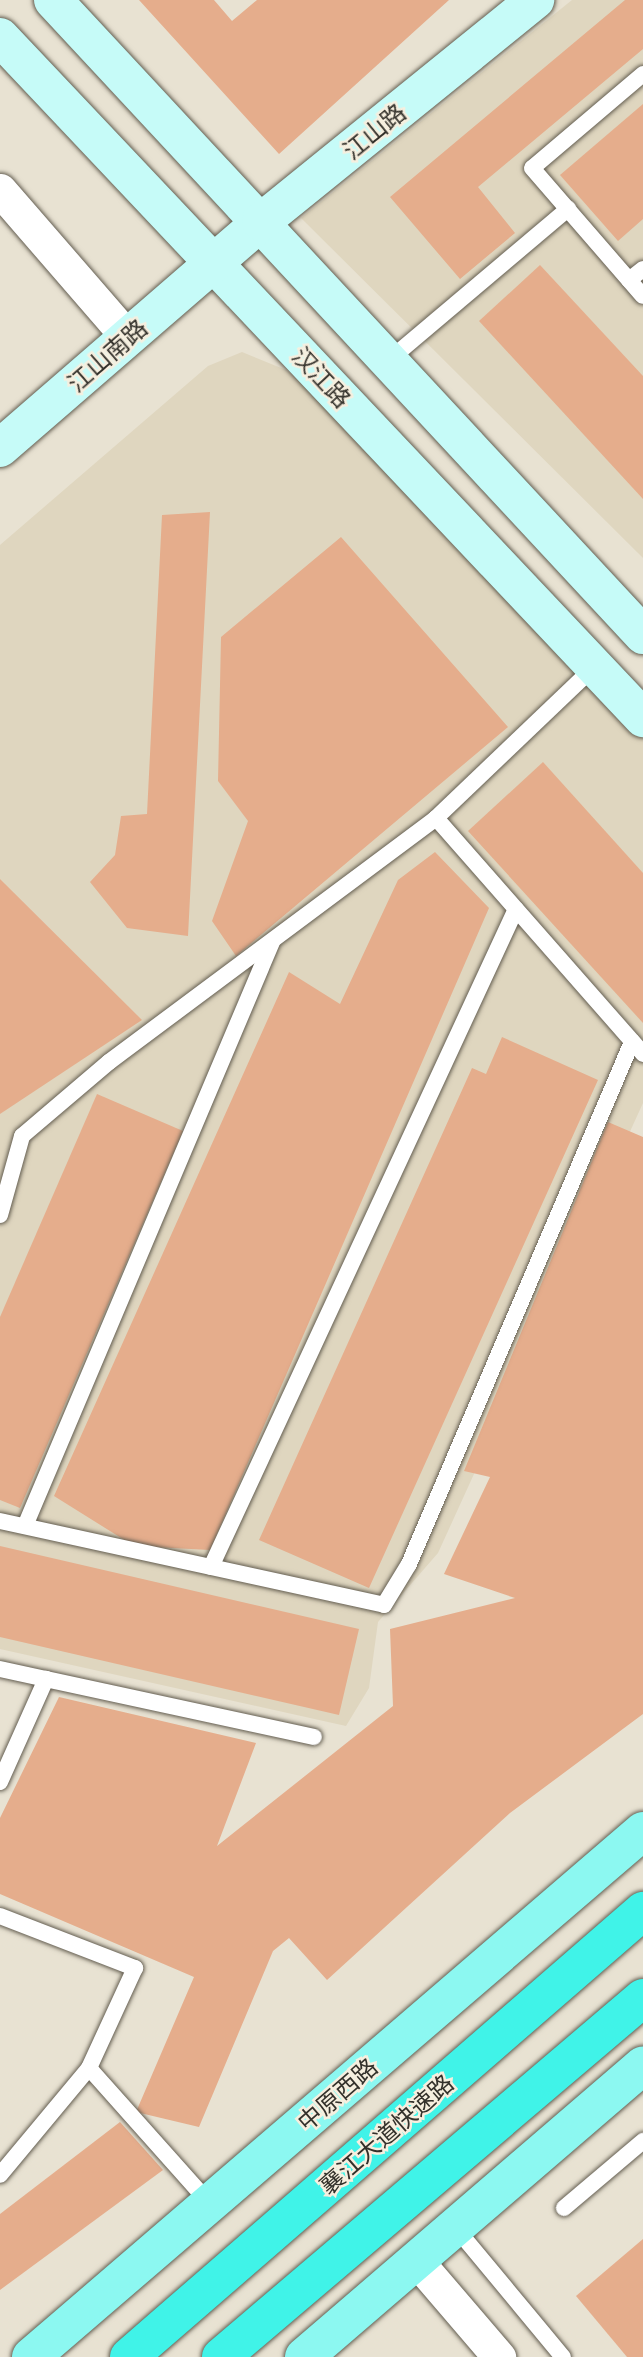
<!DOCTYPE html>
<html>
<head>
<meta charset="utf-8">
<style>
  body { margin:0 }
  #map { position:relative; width:643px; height:2357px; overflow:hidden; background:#e8e2d2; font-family:"Noto Serif","Noto Sans SC",serif }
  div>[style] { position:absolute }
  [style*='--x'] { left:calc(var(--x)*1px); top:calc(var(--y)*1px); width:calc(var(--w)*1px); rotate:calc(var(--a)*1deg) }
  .built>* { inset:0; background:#dfd6bf }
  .building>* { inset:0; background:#e5ad8c }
  .roads { filter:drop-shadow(0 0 2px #635d50) drop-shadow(0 0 2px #635d50) }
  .lane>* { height:16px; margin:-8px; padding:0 8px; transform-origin:8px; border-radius:8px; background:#fff }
  .street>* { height:33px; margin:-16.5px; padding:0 16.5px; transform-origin:16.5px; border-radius:16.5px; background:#fff }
  .secondary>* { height:38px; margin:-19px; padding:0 19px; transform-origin:19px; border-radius:19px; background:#c6fbf8 }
  .primary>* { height:38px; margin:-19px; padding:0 19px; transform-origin:19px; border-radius:19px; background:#8cf8f1 }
  .highway>* { height:38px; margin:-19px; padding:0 19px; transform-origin:19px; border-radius:19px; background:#40f3e8 }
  span { translate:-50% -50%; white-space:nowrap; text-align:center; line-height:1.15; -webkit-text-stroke:5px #f6efdf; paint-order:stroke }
  .street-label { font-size:24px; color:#33312b }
</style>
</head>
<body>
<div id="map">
  <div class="built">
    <div style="clip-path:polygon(572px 0,643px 0,643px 558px,301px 218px)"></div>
    <div style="clip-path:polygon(242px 352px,286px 370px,331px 405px,643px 738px,643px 1103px,438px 1553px,378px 1622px,369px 1688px,346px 1726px,0 1649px,0 545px,208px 366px)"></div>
  </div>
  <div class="building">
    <div style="clip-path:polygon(139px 0,214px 0,232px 21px,257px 0,449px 0,279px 154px)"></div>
    <div style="clip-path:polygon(625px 0,643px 0,643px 49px,478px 187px,515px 233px,460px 279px,390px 197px)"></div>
    <div style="clip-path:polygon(643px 104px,643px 219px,618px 241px,560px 175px)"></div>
    <div style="clip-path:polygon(540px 265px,643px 376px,643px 499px,479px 321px)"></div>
    <div style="clip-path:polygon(210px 512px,188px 936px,127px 928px,90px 882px,115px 855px,121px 816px,147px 814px,162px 515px)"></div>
    <div style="clip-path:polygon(341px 537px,508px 727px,236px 956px,212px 921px,248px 821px,218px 781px,221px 637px)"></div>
    <div style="clip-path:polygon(543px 762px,643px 873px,643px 1023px,468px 831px)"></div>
    <div style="clip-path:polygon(435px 852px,489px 908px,210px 1550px,134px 1546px,54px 1496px,289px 972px,340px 1004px,398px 880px)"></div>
    <div style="clip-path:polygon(0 879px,142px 1020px,0 1114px)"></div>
    <div style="clip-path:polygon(502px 1037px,598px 1080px,369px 1588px,259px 1540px,472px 1068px,486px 1074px)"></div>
    <div style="clip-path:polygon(97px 1094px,183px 1131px,20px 1508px,0 1500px,0 1317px)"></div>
    <div style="clip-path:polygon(608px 1122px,643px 1137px,643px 1714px,510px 1813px,327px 1980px,289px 1938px,273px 1951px,199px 2127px,136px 2112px,194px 1977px,0 1894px,0 1818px,59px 1697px,256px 1743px,217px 1846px,393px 1706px,390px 1629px,515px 1598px,444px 1574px,490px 1477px,464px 1471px)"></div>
    <div style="clip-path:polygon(0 1546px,359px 1629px,339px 1715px,0 1637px)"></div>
    <div style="clip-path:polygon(120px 2122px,163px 2170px,0 2290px,0 2214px)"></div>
    <div style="clip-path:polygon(643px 2239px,643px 2357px,627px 2357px,576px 2296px)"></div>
  </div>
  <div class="roads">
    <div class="lane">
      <div style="--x:643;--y:74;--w:145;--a:139.7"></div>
      <div style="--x:532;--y:168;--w:169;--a:49.1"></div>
      <div style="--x:629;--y:280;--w:18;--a:-38"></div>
      <div style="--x:388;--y:361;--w:236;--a:-40.2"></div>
      <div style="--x:436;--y:818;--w:219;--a:-43.7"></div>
      <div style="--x:0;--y:1215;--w:82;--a:-74.4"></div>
      <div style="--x:22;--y:1136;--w:114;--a:-40.4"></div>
      <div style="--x:109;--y:1062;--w:408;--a:-36.7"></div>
      <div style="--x:436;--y:818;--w:314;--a:48.7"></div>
      <div style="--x:0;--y:1521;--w:393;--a:12.3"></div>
      <div style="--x:384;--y:1605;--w:48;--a:-58.6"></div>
      <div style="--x:409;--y:1564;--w:568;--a:-66.87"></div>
      <div style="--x:25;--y:1526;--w:634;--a:-67.07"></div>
      <div style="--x:211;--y:1567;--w:725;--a:-65.13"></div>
      <div style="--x:0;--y:1669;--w:47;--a:12.3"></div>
      <div style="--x:0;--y:1782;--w:113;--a:-65.9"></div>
      <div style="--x:46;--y:1679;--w:274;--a:12.2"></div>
      <div style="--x:0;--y:1916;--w:145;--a:21.1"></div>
      <div style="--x:135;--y:1968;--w:110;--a:114.7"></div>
      <div style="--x:89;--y:2068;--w:139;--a:129.8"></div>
      <div style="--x:89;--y:2068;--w:182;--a:48.3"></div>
      <div style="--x:564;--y:2208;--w:104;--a:-40.3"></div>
      <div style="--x:455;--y:2227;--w:169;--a:50.3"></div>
    </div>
    <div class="street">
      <div style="--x:0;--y:190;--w:196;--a:49.1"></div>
      <div style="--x:416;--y:2260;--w:128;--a:49.4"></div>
    </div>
    <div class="secondary">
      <div style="--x:53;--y:0;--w:867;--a:47.1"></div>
      <div style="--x:0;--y:37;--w:937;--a:46.64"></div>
      <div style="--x:0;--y:448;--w:345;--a:-40.9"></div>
      <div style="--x:261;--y:222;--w:353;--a:-39"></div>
    </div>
    <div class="primary">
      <div style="--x:31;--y:2357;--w:807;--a:-40.68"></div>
      <div style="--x:304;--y:2357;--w:447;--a:-40.7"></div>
    </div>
    <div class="highway">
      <div style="--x:129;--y:2357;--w:681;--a:-40.95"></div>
      <div style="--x:221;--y:2357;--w:554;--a:-40.39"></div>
    </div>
  </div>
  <div class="street-label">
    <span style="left:374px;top:131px;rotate:-39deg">江山路</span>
    <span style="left:107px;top:355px;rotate:-41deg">江山南路</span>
    <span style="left:322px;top:377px;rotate:47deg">汉江路</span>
    <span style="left:337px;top:2094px;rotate:-41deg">中原西路</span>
    <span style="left:386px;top:2134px;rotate:-41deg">襄江大道快速路</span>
  </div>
</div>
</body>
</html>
